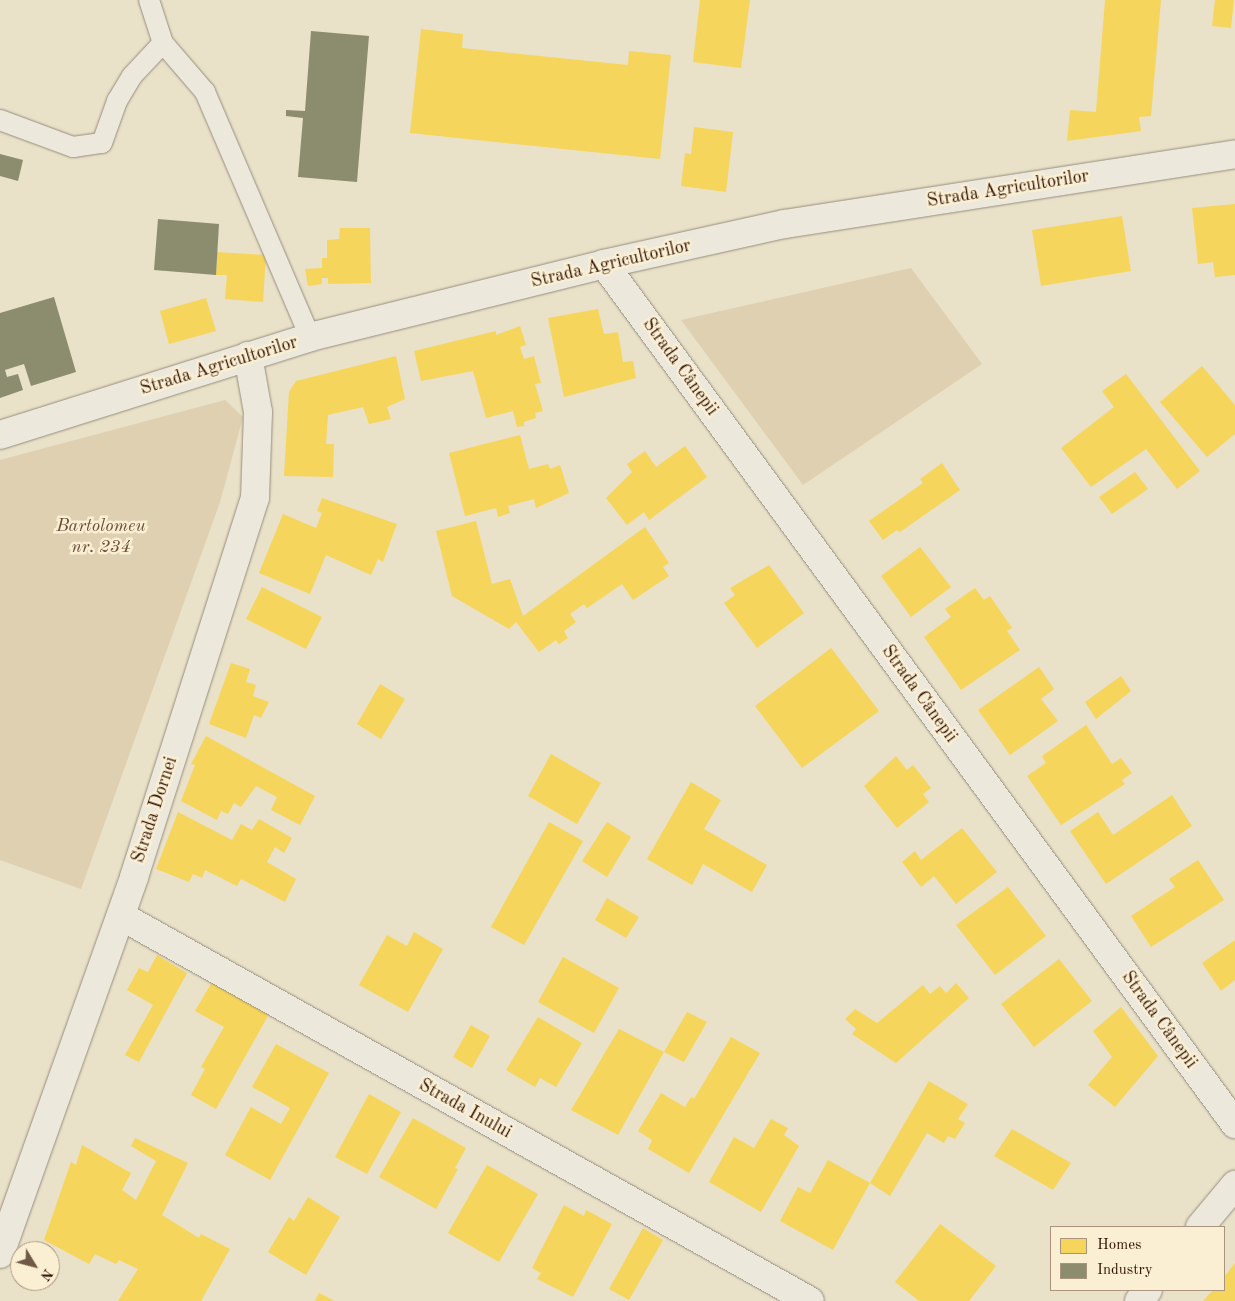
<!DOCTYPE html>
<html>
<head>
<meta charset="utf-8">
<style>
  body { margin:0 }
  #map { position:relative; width:1235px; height:1301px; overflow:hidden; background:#e9e1c8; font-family:"Old Standard TT",serif }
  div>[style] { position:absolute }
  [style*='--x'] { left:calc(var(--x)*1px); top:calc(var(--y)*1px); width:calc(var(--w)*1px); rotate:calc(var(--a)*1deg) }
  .green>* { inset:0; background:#ded0b0 }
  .homes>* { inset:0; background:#f6d55c }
  .industry>* { inset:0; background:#8c8c6e }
  .roads { filter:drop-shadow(0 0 1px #968d7d) drop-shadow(0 0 1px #968d7d) }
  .service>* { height:20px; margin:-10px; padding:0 10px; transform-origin:10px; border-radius:10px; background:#ece8dc }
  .minor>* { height:28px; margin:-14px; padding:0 14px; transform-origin:14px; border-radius:14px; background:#ece8dc }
  .secondary>* { height:28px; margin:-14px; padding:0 14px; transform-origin:14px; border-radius:14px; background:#ece8dc }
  span { translate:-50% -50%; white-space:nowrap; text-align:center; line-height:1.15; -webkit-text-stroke:5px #faefd3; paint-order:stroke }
  .street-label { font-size:18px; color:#300f02 }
  .park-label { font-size:18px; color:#6a4e38; font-style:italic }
  .legend { position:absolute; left:1050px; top:1226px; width:175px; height:65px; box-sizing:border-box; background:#faefd3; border:1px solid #a9957f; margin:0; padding:6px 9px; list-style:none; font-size:15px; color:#300f02 }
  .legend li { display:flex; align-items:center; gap:10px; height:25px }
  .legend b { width:25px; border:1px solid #a9957f }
  .north { position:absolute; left:10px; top:1241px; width:50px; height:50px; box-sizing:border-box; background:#faefd3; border:1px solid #a9957f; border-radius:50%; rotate:127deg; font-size:14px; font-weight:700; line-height:20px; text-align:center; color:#300f02 }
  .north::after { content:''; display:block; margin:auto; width:18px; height:22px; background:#715847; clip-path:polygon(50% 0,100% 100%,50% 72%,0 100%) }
</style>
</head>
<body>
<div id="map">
  <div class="green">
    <div style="clip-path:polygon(911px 268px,982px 364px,803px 485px,681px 320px)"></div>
    <div style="clip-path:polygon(225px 400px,243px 417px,220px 502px,81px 889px,0 860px,0 460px)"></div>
  </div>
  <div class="homes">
    <div style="clip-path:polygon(700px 0,750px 0,741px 68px,693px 62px)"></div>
    <div style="clip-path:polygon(1105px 0,1161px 0,1151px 116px,1139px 117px,1141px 131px,1067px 141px,1070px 110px,1096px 112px)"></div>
    <div style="clip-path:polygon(1215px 0,1234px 0,1231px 28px,1212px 26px)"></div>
    <div style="clip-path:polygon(421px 29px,463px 34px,462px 48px,628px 65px,629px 51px,671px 55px,660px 159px,410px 133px)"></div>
    <div style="clip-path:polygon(694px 127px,733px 132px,726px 192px,681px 186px,685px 153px,691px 154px)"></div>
    <div style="clip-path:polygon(1235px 204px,1235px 275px,1215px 277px,1213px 262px,1198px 264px,1192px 208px)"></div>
    <div style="clip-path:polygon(1122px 216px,1131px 271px,1041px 286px,1032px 230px)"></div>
    <div style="clip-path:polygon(340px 228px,370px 228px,371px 283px,328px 284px,328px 278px,322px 278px,322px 284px,308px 286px,305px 269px,322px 268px,322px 258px,327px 258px,327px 240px,339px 239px)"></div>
    <div style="clip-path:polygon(217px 252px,266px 255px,263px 302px,225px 299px,227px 275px,216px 275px)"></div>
    <div style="clip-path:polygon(206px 298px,216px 331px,169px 344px,160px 311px)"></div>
    <div style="clip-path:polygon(598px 309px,604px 334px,618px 332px,623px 362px,633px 361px,636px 378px,564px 397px,548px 318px)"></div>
    <div style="clip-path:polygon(520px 326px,526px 345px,520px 347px,524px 359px,534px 356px,541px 383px,535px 384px,543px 411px,535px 413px,536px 418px,524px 422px,524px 426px,517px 427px,513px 411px,486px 418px,473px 371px,421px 381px,414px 351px,496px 331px,496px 335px)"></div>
    <div style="clip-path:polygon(396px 356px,405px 399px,387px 407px,391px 419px,369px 424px,363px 407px,328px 415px,326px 444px,334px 444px,333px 477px,284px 476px,289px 392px,296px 381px)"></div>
    <div style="clip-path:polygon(1202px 366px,1235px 405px,1235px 434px,1207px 457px,1160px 402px)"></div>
    <div style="clip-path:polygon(1126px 374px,1200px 471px,1177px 489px,1146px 449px,1091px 487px,1061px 448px,1114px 407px,1102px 391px)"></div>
    <div style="clip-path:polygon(520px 435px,529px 469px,548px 464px,550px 469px,560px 465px,569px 493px,536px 508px,534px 499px,508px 506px,510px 513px,498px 517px,496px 508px,465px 516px,449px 453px)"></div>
    <div style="clip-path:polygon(685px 446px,707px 477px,649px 520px,644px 512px,627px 525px,606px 498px,632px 472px,627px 464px,645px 451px,656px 467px)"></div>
    <div style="clip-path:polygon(942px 463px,960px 490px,900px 532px,897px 530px,883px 540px,869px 521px,923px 483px,920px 479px)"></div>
    <div style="clip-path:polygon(1135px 472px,1148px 489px,1112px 514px,1099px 497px)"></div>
    <div style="clip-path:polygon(322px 498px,397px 524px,383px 562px,378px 559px,371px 575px,326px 555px,310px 594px,259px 573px,283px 514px,316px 528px,322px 513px,317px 511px)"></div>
    <div style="clip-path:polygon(476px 521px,492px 584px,510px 579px,523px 616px,645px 527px,669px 563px,663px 567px,669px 576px,633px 600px,622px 584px,587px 608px,584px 604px,570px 614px,576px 622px,564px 631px,568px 638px,559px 644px,556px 640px,539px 652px,516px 622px,509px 629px,452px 596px,436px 531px)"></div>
    <div style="clip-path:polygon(920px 547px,951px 587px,911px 617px,881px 576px)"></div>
    <div style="clip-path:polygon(769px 565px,804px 613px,757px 648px,724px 603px,735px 595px,730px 588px)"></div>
    <div style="clip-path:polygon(262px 587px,322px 617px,306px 649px,246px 619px)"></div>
    <div style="clip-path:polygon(975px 588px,984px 600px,990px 596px,1012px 628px,1007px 631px,1020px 650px,961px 690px,924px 637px,951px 617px,945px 609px)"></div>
    <div style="clip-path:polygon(831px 648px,879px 711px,802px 768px,755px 706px)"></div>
    <div style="clip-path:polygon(231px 663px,250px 669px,246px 682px,256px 685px,253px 696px,269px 702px,261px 718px,254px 715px,246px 738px,209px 724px)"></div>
    <div style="clip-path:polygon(1039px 667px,1054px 689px,1041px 699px,1058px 721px,1010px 755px,978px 710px)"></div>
    <div style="clip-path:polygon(1121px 676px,1131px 691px,1096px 719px,1085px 702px)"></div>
    <div style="clip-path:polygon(380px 684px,405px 699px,381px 739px,357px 724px)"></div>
    <div style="clip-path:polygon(1086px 725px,1112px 764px,1121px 758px,1132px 773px,1122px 780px,1125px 784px,1061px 825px,1027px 776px,1046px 763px,1042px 756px)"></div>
    <div style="clip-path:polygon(206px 736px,315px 796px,300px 825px,271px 810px,277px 797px,256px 786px,241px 807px,234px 803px,228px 814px,221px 811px,217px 820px,181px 801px,195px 765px,191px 764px)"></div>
    <div style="clip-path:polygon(551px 754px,601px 783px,577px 824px,528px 796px)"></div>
    <div style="clip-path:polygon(896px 756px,907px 770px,913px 765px,931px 788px,923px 794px,929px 802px,897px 828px,864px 786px)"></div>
    <div style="clip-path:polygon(691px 782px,721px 800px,704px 829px,767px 865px,752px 892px,703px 864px,692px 885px,647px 859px)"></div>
    <div style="clip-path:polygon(1172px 795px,1192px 826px,1106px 884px,1070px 831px,1098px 812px,1113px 835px)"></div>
    <div style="clip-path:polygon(178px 812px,232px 840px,241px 824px,252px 830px,259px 819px,292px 838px,284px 853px,275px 847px,267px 862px,296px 879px,285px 902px,241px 879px,237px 886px,205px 870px,202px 878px,193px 874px,189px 882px,156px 869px)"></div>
    <div style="clip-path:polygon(549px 822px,583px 841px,524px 945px,491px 927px)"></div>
    <div style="clip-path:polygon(607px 822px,631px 837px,607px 877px,582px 861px)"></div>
    <div style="clip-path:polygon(962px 828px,997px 872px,956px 904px,934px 876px,921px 887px,902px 862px,915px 851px,921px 860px)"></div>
    <div style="clip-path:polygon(1198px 860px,1224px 900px,1151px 947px,1131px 916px,1175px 887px,1169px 879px)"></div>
    <div style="clip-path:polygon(1008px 887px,1046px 936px,995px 975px,956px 925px)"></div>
    <div style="clip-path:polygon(607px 898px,639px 917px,626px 938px,595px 920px)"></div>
    <div style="clip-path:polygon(414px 932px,443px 949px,408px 1012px,359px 985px,387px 935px,407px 946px)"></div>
    <div style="clip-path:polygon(1235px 940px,1235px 980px,1221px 991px,1202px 963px)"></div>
    <div style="clip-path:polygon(157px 955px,187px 973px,139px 1062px,125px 1055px,153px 1005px,127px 990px,139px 968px,148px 972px)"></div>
    <div style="clip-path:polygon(563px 957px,619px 988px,594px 1033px,538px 1002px)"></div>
    <div style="clip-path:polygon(1059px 959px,1092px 1001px,1034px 1047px,1001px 1004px)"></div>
    <div style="clip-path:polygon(212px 982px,269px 1014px,216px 1109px,191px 1095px,205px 1069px,201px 1067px,224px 1027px,195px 1011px)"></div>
    <div style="clip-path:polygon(956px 983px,969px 998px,896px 1063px,852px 1034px,856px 1029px,845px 1019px,855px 1009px,877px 1023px,923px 985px,930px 994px,940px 986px,946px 993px)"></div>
    <div style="clip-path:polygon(1121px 1007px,1158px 1056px,1115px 1107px,1088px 1085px,1112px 1057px,1093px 1031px)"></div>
    <div style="clip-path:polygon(687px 1012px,707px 1022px,684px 1062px,664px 1052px,618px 1135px,571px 1110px,619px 1029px,664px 1052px)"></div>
    <div style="clip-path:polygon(538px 1017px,582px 1043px,556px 1087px,540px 1078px,535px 1087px,506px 1070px)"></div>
    <div style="clip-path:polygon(471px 1025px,490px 1036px,472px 1068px,453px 1057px)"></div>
    <div style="clip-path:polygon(731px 1037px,760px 1053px,689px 1173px,648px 1149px,652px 1140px,638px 1131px,661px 1093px,685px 1107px,691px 1097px,694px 1099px)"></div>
    <div style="clip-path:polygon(276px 1044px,329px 1073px,270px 1180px,225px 1155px,251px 1107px,281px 1124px,290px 1108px,252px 1087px)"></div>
    <div style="clip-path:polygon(929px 1081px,968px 1104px,958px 1119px,965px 1123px,955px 1139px,948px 1136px,944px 1143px,927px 1133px,890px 1196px,870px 1183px,833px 1250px,780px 1221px,798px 1187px,810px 1193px,828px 1160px,870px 1183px)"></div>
    <div style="clip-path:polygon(369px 1094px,401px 1112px,367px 1174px,335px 1157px)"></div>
    <div style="clip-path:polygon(413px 1118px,466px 1148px,455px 1168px,458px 1169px,436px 1209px,379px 1177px)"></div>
    <div style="clip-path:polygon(771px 1119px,788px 1128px,784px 1135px,799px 1146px,761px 1212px,709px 1182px,734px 1137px,754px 1148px)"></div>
    <div style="clip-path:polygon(1012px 1129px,1071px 1163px,1053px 1190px,994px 1156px)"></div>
    <div style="clip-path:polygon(135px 1138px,188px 1163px,162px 1215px,199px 1238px,201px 1234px,230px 1249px,201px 1301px,118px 1301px,138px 1269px,119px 1260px,116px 1264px,95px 1254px,89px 1264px,44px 1240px,71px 1162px,76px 1165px,82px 1145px,131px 1173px,122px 1190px,136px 1200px,156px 1161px,131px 1146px)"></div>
    <div style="clip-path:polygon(487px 1165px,538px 1194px,499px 1262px,448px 1233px)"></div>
    <div style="clip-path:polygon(308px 1197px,340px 1217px,306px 1275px,268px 1252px,289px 1217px,294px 1221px)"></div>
    <div style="clip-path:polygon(564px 1205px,584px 1216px,586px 1210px,612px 1224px,573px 1297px,537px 1279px,541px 1273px,532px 1268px)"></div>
    <div style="clip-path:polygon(940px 1224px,996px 1266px,969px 1301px,919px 1301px,895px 1282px)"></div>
    <div style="clip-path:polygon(643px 1228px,663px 1240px,629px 1300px,609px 1289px)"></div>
    <div style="clip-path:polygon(1235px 1263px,1235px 1301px,1203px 1301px,1213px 1290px,1224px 1290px,1224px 1277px)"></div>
    <div style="clip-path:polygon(319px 1293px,329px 1298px,334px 1301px,315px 1301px)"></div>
  </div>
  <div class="industry">
    <div style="clip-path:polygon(311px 31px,369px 36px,357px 182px,298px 177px,303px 118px,286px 116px,286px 110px,305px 111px)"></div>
    <div style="clip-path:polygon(0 154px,23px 160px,18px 181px,0 176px)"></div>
    <div style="clip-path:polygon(158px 219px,219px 224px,216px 275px,154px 270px)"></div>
    <div style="clip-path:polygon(54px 297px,76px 372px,31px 386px,24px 364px,5px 370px,7px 377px,18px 374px,23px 390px,0 398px,0 313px)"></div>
  </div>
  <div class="roads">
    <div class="service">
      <div style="--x:149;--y:0;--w:45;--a:72"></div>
      <div style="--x:163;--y:43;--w:65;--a:49.4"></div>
      <div style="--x:205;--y:92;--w:267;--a:66.8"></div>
      <div style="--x:0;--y:120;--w:78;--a:20.3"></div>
      <div style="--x:73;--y:147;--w:29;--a:-8"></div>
      <div style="--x:102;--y:143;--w:45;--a:-70.3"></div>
      <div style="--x:117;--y:101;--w:29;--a:-59"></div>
      <div style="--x:132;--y:76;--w:45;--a:-46.8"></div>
    </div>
    <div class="minor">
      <div style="--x:604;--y:264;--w:1067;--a:53.73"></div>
      <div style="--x:0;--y:435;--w:325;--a:-17.5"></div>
      <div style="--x:310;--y:337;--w:303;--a:-13.9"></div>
      <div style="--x:604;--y:264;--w:185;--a:-12.5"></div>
      <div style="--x:785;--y:224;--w:455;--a:-8.8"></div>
      <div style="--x:121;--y:916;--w:789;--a:29.2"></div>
      <div style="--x:0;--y:1254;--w:400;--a:-70.4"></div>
      <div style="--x:134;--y:877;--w:398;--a:-72.3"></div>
      <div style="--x:255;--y:498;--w:86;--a:-88"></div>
      <div style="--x:258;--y:412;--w:57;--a:-100.1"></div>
    </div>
    <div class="secondary">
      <div style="--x:1200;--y:1227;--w:55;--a:-50.2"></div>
      <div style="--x:1139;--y:1301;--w:14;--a:-51"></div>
    </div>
  </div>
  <div class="street-label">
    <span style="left:1008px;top:189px;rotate:-9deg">Strada Agricultorilor</span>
    <span style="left:611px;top:264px;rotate:-13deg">Strada Agricultorilor</span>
    <span style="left:219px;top:366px;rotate:-17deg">Strada Agricultorilor</span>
    <span style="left:680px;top:367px;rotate:54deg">Strada Cânepii</span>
    <span style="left:919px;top:694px;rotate:54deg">Strada Cânepii</span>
    <span style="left:155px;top:810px;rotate:-72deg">Strada Dornei</span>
    <span style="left:1159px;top:1020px;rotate:54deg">Strada Cânepii</span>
    <span style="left:465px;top:1109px;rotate:29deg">Strada Inului</span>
  </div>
  <div class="park-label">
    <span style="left:101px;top:537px">Bartolomeu<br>nr. 234</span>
  </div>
  <ul class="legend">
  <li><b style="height:14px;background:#f6d55c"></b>Homes</li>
  <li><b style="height:14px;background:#8c8c6e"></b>Industry</li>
  </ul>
  <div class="north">N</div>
</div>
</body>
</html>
